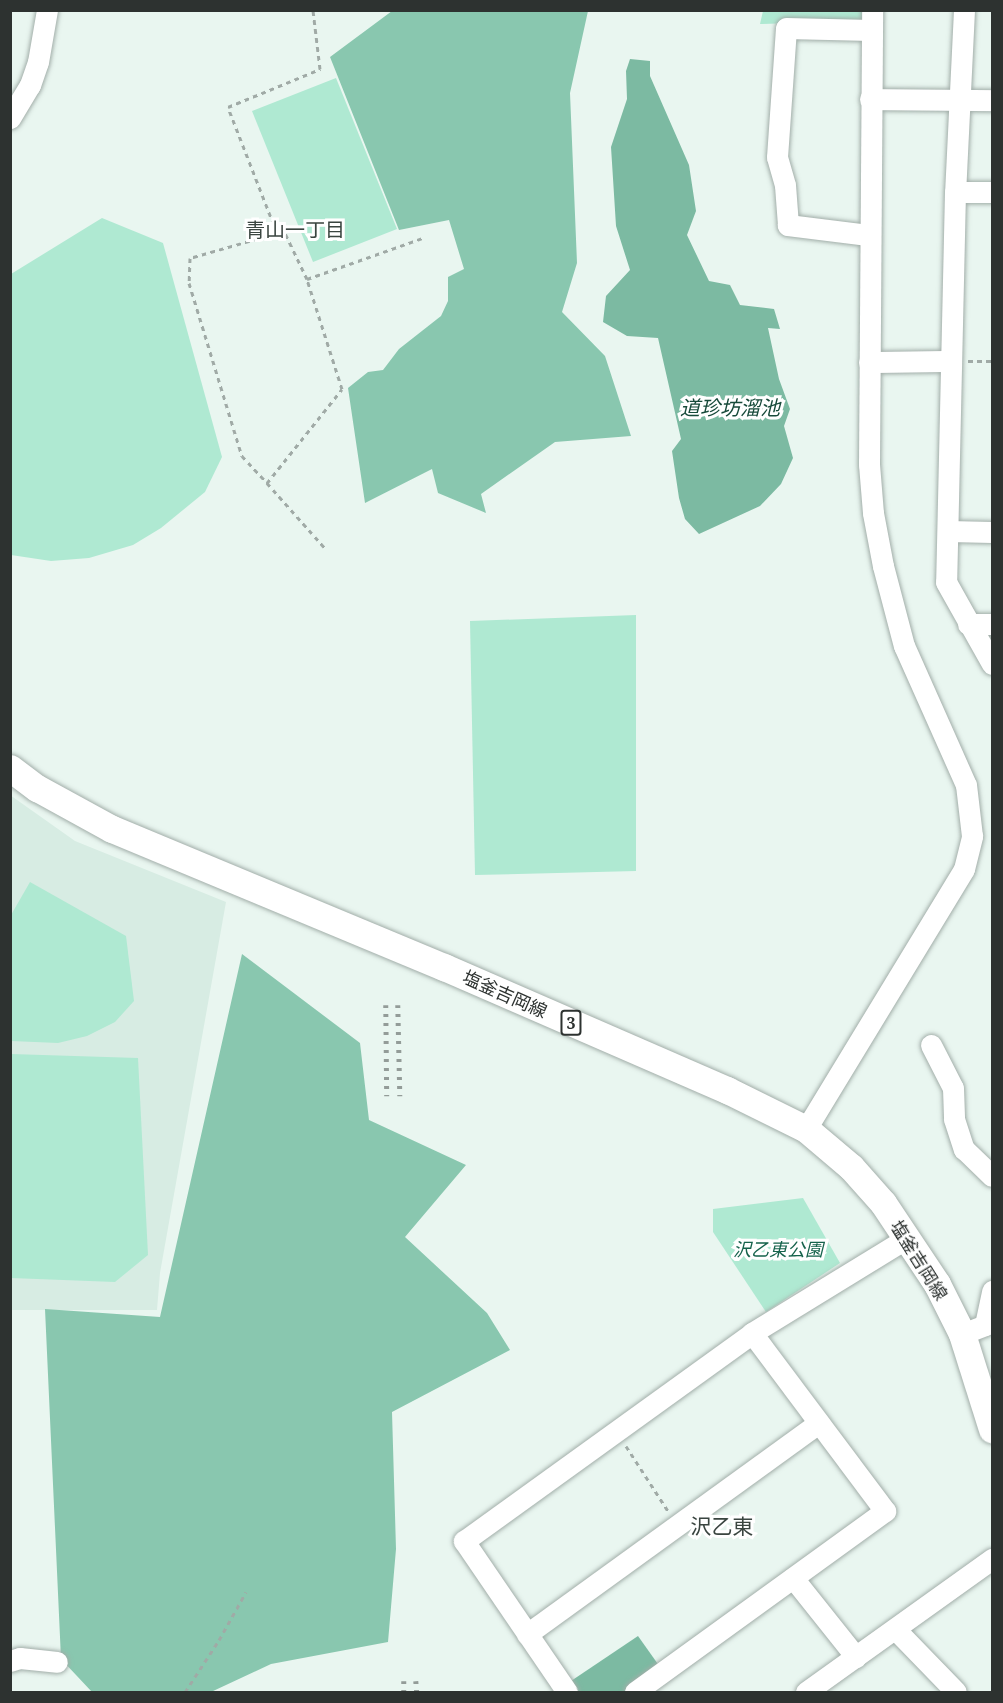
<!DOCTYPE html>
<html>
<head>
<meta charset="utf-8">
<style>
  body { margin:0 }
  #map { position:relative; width:1003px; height:1703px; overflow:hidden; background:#e9f6f0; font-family:"Noto Serif","Noto Sans JP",serif }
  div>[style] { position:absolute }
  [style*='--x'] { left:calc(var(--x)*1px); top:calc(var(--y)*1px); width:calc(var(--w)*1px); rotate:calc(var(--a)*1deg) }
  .built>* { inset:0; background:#d7ece3 }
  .green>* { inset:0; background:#afe9d2 }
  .forest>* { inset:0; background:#89c7af }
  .water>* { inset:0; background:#7cbaa2 }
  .path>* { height:3px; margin-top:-1.5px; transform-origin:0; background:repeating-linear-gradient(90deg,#a0aaa6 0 4.5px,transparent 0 9px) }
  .roads { filter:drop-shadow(0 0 2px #a2aea9) drop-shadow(0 0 2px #a2aea9) }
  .minor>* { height:21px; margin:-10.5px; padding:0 10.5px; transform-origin:10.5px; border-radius:10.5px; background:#fff }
  .major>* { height:27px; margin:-13.5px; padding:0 13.5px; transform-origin:13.5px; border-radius:13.5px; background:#fff }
  .rail>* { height:4.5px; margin-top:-2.25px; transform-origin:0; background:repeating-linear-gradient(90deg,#939c98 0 3px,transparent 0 9px) }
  span { translate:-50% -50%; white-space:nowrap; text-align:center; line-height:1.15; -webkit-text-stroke:6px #fff; paint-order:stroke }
  .shield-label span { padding:2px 4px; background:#fff; border:2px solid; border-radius:4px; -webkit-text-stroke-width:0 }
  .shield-label { font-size:16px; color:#2d3230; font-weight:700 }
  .street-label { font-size:18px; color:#2d3230 }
  .park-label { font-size:18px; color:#16634c; font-style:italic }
  .neighbourhood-label { font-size:20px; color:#3a4540 }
  .water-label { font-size:20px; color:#174a3a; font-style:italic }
  .quarter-label { font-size:21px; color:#3a4540 }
  .frame { position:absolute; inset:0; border:12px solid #2d3230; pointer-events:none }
</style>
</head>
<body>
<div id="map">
  <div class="built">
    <div style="clip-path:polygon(10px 795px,75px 841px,226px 902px,160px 1273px,157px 1310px,11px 1310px)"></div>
  </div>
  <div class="green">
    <div style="clip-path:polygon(763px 11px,864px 11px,864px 21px,760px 24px)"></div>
    <div style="clip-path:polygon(336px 78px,397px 229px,313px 262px,252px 111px)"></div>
    <div style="clip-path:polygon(102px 218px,163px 243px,222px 457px,205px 492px,161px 528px,133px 545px,89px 558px,51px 561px,11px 555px,11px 274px)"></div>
    <div style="clip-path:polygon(636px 615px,636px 871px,475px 875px,470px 621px)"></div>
    <div style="clip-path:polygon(30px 882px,126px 936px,134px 1001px,115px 1022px,87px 1036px,58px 1043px,11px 1041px,11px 915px)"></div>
    <div style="clip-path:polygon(11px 1054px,138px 1058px,148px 1255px,115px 1282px,11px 1278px)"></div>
    <div style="clip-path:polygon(803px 1198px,840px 1263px,766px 1312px,713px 1232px,713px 1209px)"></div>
  </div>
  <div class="forest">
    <div style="clip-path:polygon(392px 11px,588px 11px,570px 93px,577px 263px,562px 312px,605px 356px,631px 436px,555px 442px,481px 494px,486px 513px,438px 493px,432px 469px,365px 503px,348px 388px,368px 372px,383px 370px,399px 349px,441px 316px,448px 301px,448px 277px,464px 269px,449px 220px,399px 230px,330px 57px)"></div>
    <div style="clip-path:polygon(242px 954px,360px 1043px,369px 1120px,466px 1165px,405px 1237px,487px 1313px,510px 1350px,392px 1412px,396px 1549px,388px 1642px,271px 1664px,211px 1692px,92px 1692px,61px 1659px,45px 1309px,160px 1317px)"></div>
  </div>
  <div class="water">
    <div style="clip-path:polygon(630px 59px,650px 61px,650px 76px,689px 165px,696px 211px,687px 235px,709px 281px,730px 285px,740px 305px,774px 309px,780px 329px,768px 328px,779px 379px,790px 409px,784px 426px,793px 458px,781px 484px,760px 506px,699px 534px,685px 519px,679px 498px,672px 451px,681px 439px,658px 338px,627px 336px,603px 322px,606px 296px,630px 270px,616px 226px,611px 147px,627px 99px,626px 71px)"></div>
    <div style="clip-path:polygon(638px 1636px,660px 1667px,628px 1692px,578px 1692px,571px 1681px)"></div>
  </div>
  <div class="path">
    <div style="--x:277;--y:233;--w:135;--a:-111.3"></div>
    <div style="--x:228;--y:107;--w:100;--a:-22.4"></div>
    <div style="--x:320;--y:69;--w:59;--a:-96.8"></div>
    <div style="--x:307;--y:279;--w:123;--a:-19.5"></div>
    <div style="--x:968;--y:361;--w:24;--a:0"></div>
    <div style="--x:267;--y:483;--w:120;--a:-51.4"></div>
    <div style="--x:342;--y:389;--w:115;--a:-107.7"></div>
    <div style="--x:307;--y:279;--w:53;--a:-115.6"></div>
    <div style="--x:284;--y:231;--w:98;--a:164"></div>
    <div style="--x:190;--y:258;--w:25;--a:92"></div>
    <div style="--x:189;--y:283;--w:181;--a:73"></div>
    <div style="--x:242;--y:456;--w:37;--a:47"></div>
    <div style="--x:267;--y:483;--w:86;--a:48.3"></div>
    <div style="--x:626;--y:1446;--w:77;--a:57.1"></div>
    <div style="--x:185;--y:1692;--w:62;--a:-56.8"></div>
    <div style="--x:219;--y:1640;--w:55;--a:-60.6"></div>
  </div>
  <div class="roads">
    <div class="minor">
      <div style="--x:964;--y:10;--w:182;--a:92.8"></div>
      <div style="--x:955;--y:192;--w:390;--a:91.3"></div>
      <div style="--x:946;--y:582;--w:94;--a:60.7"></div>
      <div style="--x:870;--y:99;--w:122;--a:0.5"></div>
      <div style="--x:10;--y:118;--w:39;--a:-59"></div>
      <div style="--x:30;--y:85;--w:24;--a:-71"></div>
      <div style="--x:38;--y:62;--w:53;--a:-80.2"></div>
      <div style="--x:955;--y:192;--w:37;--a:0"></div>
      <div style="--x:868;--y:235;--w:81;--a:-172.9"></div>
      <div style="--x:788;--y:225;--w:40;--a:-94.3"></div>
      <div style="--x:785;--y:185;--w:29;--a:-106"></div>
      <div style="--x:777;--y:157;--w:129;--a:-86"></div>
      <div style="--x:786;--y:28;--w:85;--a:1.3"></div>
      <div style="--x:869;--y:362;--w:82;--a:-0.7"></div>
      <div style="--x:948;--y:531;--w:44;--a:1.3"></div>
      <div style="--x:968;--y:624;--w:24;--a:0"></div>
      <div style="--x:931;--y:1045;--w:48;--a:62.9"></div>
      <div style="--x:953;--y:1088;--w:31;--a:88"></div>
      <div style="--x:954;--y:1119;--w:32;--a:72"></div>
      <div style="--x:964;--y:1149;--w:39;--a:44"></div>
      <div style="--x:806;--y:1129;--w:304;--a:-58.7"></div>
      <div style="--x:964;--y:869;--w:34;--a:-76"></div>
      <div style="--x:972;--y:836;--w:51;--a:-96.7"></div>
      <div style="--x:966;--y:785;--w:152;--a:-114"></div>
      <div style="--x:904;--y:646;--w:83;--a:-104.7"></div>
      <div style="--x:883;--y:566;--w:54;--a:-100.7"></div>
      <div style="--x:873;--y:513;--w:49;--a:-94.7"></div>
      <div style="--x:869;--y:464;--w:454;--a:-89.6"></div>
      <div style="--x:962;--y:1334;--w:25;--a:-21"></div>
      <div style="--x:985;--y:1325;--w:35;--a:-78"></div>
      <div style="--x:793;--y:1578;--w:101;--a:51.4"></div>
      <div style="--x:896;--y:1630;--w:86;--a:45.9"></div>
      <div style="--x:527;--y:1634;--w:360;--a:-35.9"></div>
      <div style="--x:10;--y:1661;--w:10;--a:-17"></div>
      <div style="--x:20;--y:1658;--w:37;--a:6"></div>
      <div style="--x:567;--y:1692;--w:183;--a:-124.3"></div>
      <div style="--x:464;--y:1541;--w:355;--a:-35.8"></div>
      <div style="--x:752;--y:1333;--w:182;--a:-31.5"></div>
      <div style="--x:635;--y:1692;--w:309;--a:-35.9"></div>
      <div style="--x:885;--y:1511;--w:222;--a:-126.8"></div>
      <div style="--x:806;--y:1692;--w:229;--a:-35.6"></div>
    </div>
    <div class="major">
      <div style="--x:10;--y:768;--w:34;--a:37"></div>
      <div style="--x:37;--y:788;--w:85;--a:28.7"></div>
      <div style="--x:112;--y:829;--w:360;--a:22.6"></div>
      <div style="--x:444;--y:967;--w:309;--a:23.5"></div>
      <div style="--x:727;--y:1090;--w:88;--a:26.3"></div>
      <div style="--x:806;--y:1129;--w:59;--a:40.2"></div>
      <div style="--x:851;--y:1167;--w:48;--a:48.4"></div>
      <div style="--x:883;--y:1203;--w:97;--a:56.3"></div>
      <div style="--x:937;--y:1284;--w:56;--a:63.4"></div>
      <div style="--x:962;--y:1334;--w:100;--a:72.5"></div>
    </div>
  </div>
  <div class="rail">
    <div style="--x:386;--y:1005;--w:91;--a:89.4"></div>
    <div style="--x:398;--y:1005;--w:91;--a:88.7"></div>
    <div style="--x:404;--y:1681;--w:11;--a:90"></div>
    <div style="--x:416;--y:1681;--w:11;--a:85"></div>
  </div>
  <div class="shield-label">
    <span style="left:571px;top:1023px">3</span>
  </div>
  <div class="street-label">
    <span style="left:505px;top:994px;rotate:24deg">塩釜吉岡線</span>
    <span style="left:919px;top:1260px;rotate:58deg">塩釜吉岡線</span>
  </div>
  <div class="park-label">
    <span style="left:778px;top:1249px">沢乙東公園</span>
  </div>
  <div class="neighbourhood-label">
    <span style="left:295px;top:229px">青山一丁目</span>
  </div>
  <div class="water-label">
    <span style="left:730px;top:407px">道珍坊溜池</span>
  </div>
  <div class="quarter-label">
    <span style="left:722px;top:1526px">沢乙東</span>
  </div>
  <div class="frame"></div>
</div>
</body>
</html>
